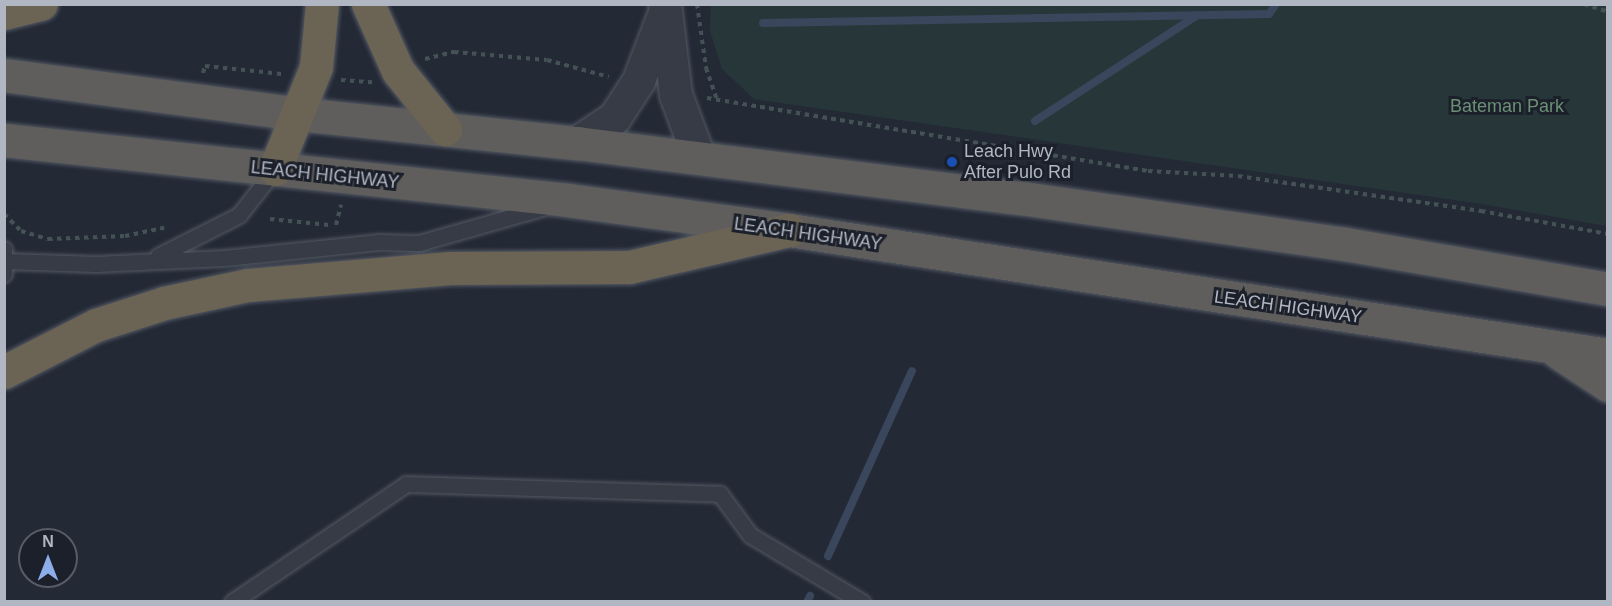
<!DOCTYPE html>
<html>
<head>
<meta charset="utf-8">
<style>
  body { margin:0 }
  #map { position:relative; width:1612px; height:606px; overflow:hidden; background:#232935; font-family:Helvetica,sans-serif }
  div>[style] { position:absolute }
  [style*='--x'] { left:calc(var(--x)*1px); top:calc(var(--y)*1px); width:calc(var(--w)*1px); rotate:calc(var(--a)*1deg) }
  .green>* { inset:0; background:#273739 }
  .stream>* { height:8px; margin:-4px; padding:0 4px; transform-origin:4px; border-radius:4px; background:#3a465c }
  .path>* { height:4px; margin-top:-2px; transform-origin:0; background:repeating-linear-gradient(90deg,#445255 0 4.5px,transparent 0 9px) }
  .roads { filter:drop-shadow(0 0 2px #535963) drop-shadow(0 0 2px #535963) }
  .service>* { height:15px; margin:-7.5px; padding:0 7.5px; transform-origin:7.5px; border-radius:7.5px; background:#363b45 }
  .minor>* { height:32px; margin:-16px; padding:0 16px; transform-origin:16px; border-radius:16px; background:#363b45 }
  .trunk>* { height:33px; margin:-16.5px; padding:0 16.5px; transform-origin:16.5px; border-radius:16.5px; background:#605e5c }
  .motorway>* { height:33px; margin:-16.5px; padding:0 16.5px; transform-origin:16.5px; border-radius:16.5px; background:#6b6354 }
  .dots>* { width:16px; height:16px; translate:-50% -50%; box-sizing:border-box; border:3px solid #1b202a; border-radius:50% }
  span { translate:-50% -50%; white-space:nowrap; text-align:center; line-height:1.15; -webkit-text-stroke:6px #1b202a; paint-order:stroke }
  .park-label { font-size:18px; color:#6b9075 }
  .poi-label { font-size:18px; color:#b0b6c2 }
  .left { translate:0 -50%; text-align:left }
  .street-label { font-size:18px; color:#b0b6c2 }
  .frame { position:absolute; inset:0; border:6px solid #b0b6c2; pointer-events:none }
  .north { position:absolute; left:18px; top:528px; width:60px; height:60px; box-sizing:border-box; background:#1b202a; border:2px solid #575c67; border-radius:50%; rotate:0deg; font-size:16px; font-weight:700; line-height:24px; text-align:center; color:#b0b6c2 }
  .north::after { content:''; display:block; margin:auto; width:21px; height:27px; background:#8dacea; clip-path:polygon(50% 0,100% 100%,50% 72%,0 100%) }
</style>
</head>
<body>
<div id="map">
  <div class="green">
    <div style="clip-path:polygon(711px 4px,1607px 5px,1607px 226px,1482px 204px,754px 99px,722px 69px,710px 31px)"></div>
  </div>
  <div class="stream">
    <div style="--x:763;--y:23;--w:506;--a:-1.02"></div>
    <div style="--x:1269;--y:14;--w:12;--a:-55"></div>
    <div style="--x:1035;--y:121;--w:192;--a:-33.1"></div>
    <div style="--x:828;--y:556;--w:203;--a:-65.6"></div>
    <div style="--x:807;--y:602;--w:7;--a:-63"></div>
  </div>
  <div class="path">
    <div style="--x:697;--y:4;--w:65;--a:82"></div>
    <div style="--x:706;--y:68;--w:34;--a:71"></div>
    <div style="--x:1584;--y:4;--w:25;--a:18"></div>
    <div style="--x:425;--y:59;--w:30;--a:-14"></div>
    <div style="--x:454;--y:52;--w:93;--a:4.9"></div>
    <div style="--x:547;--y:60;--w:64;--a:15.3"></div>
    <div style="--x:203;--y:73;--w:7;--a:-74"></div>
    <div style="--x:205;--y:66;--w:77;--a:5.9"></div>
    <div style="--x:341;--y:80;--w:31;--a:4"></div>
    <div style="--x:707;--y:98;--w:447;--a:9.4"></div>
    <div style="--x:1148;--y:171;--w:90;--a:3.2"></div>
    <div style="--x:1238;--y:176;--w:246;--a:8.2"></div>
    <div style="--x:1481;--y:211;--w:129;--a:10.3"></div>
    <div style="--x:4;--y:214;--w:24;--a:45"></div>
    <div style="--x:21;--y:231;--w:28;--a:17"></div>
    <div style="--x:48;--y:239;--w:77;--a:-2.2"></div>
    <div style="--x:125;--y:236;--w:40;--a:-12"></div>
    <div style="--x:270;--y:219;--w:59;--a:5.8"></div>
    <div style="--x:336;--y:225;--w:21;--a:-76"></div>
  </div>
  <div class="roads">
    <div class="service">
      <div style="--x:4;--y:249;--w:25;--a:90"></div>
      <div style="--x:158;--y:256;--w:91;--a:-26.8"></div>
      <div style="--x:239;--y:215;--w:58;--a:-52"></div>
      <div style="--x:4;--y:261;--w:92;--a:1.9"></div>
      <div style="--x:96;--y:264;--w:128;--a:-2.7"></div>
      <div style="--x:224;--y:258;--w:156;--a:-5.9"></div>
      <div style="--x:379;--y:242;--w:40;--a:1.4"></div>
      <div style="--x:419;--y:243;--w:131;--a:-15.9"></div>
      <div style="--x:232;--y:602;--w:210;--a:-34.1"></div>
      <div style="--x:406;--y:484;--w:314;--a:1.8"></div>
      <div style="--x:720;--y:494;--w:51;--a:53.8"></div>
      <div style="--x:750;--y:535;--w:131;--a:30.9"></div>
    </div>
    <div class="minor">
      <div style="--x:665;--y:4;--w:92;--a:83.1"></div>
      <div style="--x:676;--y:95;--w:66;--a:69.6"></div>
      <div style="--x:577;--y:143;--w:45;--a:-33.3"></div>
      <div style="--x:615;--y:118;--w:44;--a:-57"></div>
      <div style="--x:639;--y:81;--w:67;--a:-69.1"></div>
    </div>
    <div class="trunk">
      <div style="--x:4;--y:75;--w:298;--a:7.5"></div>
      <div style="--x:299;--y:114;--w:280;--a:6"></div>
      <div style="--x:577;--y:143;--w:447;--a:7.1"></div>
      <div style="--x:1021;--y:198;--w:327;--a:8.1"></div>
      <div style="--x:1345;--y:244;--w:267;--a:9.7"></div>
      <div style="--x:4;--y:140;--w:567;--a:6.07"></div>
      <div style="--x:568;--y:200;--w:223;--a:7.7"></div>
      <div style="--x:789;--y:230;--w:828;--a:8.68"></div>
      <div style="--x:1558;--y:352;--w:60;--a:33.4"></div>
    </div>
    <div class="motorway">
      <div style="--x:368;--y:4;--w:73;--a:65.9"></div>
      <div style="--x:398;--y:71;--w:75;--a:51"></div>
      <div style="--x:4;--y:13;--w:38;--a:-14"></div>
      <div style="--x:275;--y:169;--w:110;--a:-68.1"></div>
      <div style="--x:316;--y:67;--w:63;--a:-84.6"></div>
      <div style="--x:4;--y:372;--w:103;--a:-27.1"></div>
      <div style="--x:96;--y:325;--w:71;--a:-17.9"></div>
      <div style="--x:164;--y:303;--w:86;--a:-12.1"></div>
      <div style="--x:248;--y:285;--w:203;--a:-4.8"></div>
      <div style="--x:450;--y:268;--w:179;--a:-0.3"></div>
      <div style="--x:629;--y:267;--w:164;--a:-13"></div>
    </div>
  </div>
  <div class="dots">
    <div style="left:952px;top:162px;background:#1a4fb4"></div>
  </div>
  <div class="park-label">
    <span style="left:1507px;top:106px">Bateman Park</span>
  </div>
  <div class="poi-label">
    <span class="left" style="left:964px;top:162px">Leach Hwy<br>After Pulo Rd</span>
  </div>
  <div class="street-label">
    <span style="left:325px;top:175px;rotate:6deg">LEACH HIGHWAY</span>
    <span style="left:808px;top:234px;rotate:8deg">LEACH HIGHWAY</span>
    <span style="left:1288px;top:307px;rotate:8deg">LEACH HIGHWAY</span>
  </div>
  <div class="frame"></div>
  <div class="north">N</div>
</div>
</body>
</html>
